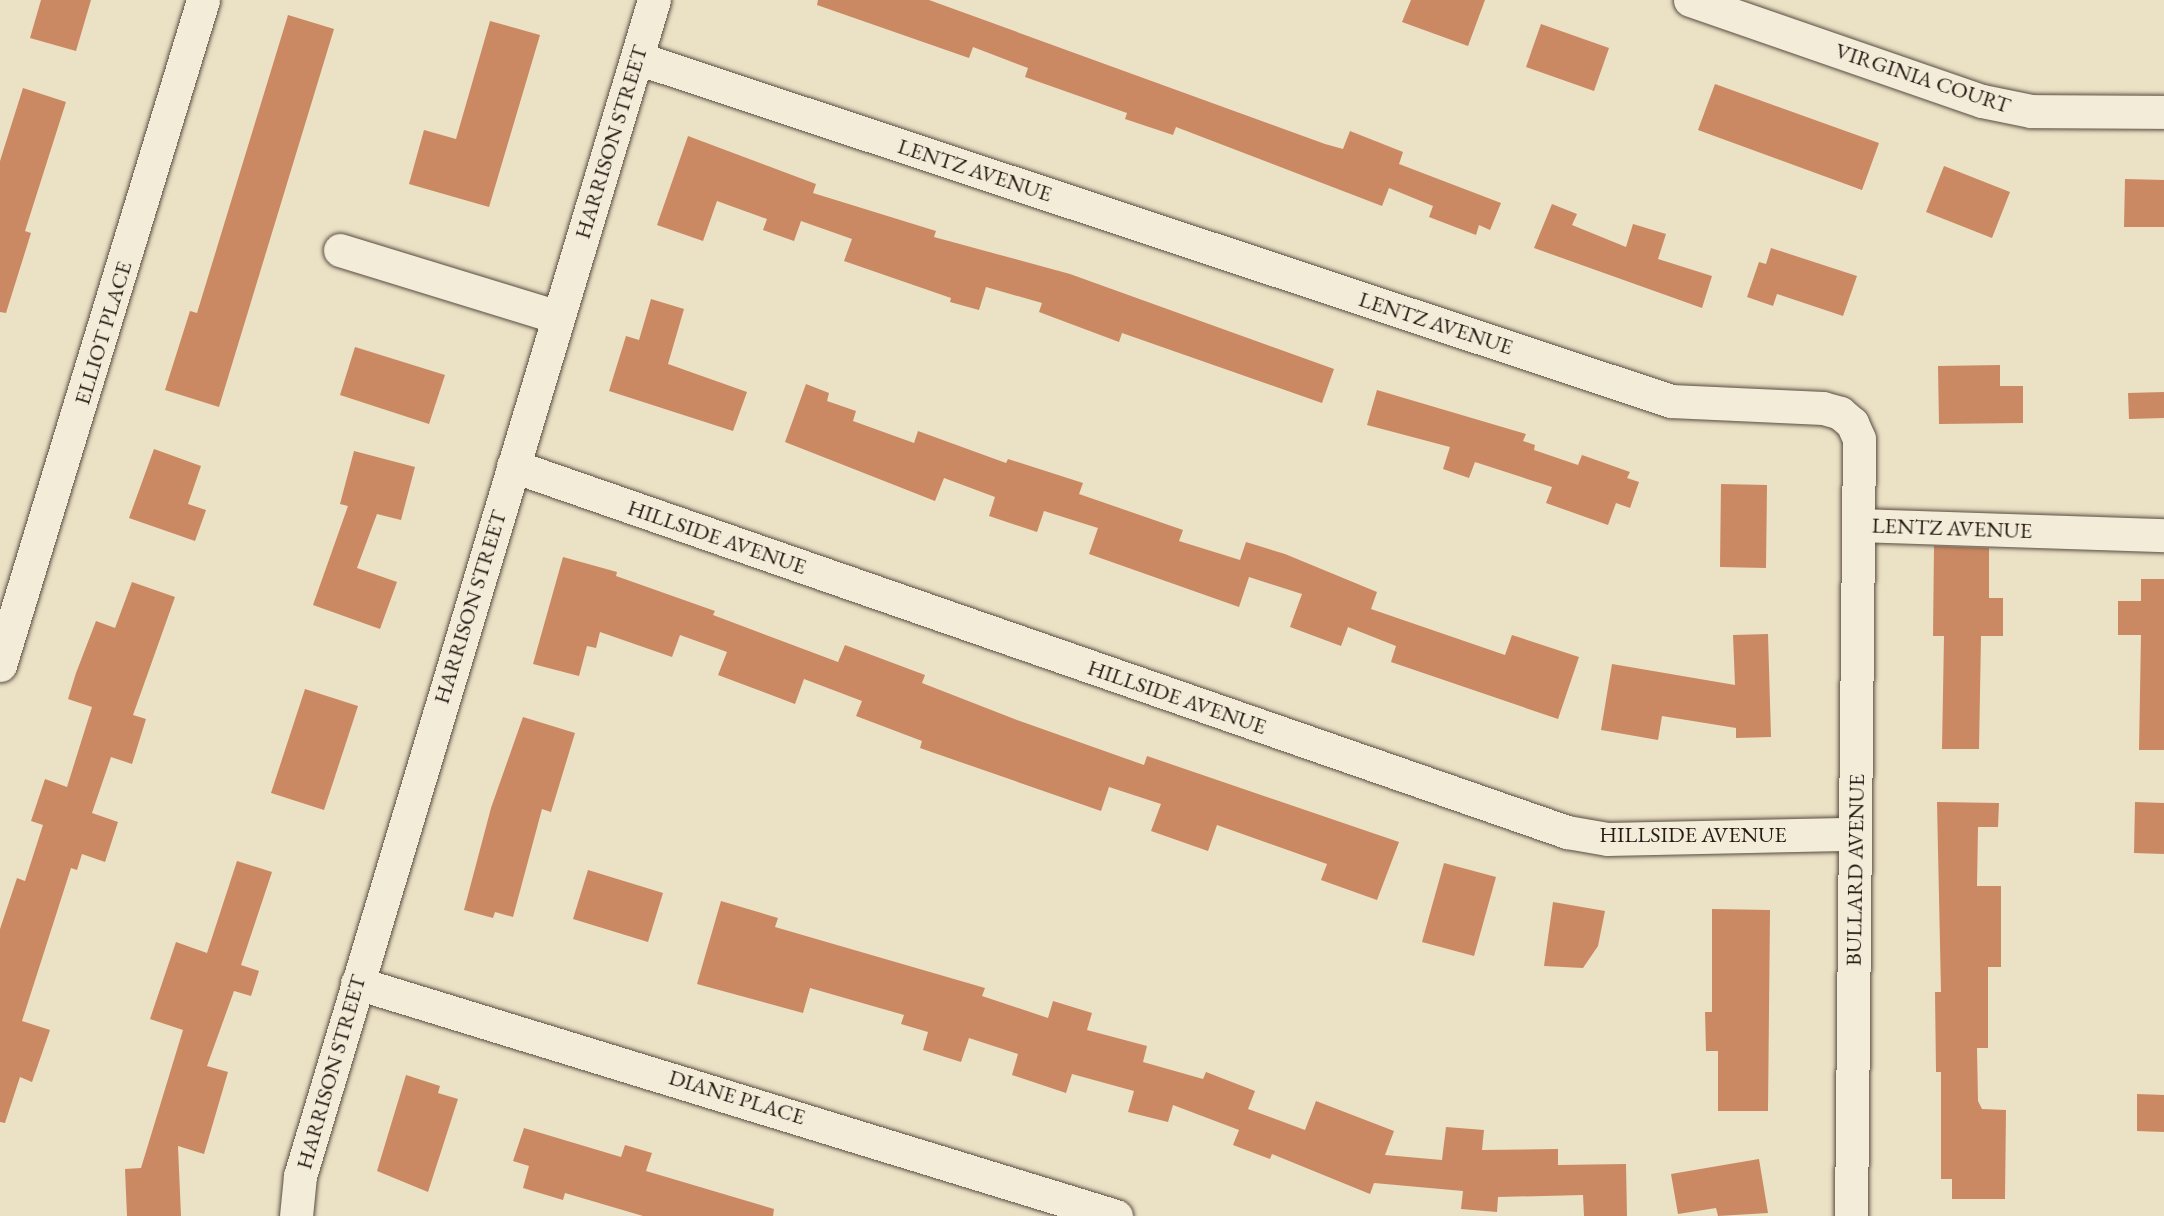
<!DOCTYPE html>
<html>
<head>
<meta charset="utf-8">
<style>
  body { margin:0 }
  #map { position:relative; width:2164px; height:1216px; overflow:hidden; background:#ebe1c5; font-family:"EB Garamond",serif }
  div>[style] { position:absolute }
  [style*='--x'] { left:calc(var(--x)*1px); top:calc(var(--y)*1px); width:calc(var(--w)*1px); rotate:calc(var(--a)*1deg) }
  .building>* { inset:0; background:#ca8963 }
  .roads { filter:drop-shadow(0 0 2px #594c40) drop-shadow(0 0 2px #594c40) }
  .minor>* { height:33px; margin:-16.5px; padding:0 16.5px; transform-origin:16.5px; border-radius:16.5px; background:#f2ecd9 }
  span { translate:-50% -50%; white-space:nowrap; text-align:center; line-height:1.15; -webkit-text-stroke:4.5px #f2ecd9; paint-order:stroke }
  .street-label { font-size:22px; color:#281a14 }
</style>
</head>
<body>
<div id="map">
  <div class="building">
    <div style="clip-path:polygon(41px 0,91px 0,76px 51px,30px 38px)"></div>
    <div style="clip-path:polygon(818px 0,929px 0,1325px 144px,1343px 149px,1350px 131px,1403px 152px,1399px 164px,1501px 203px,1490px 230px,1479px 225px,1476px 235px,1429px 217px,1433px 206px,1389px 188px,1382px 206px,1176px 127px,1173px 135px,1125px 119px,1127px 113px,1025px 77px,1028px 68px,973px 47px,969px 58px,817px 5px)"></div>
    <div style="clip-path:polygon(1411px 0,1485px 0,1468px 46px,1402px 22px)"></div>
    <div style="clip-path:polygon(288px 15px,334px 29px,219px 407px,165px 390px,190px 311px,197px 313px)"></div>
    <div style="clip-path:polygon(490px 21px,540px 35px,489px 207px,409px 184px,424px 130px,456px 139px)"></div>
    <div style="clip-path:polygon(1541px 24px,1609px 48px,1594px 91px,1526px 67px)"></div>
    <div style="clip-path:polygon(1715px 84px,1879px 143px,1862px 190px,1698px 130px)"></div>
    <div style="clip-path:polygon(23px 88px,66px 102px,25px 231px,31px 233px,6px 313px,0 312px,0 161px)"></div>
    <div style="clip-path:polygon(688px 136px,816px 184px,813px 193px,936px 231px,934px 237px,1070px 274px,1334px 369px,1322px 403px,1122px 333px,1119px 342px,1039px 312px,1042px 303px,986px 287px,979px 310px,950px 302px,951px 298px,844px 261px,852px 239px,801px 221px,794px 241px,763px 230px,767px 219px,717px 201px,703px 241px,657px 225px)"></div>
    <div style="clip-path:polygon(1944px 166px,2010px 192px,1992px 238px,1926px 212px)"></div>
    <div style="clip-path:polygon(2125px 179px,2164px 180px,2164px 227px,2124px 227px)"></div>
    <div style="clip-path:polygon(1552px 204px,1577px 214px,1572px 225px,1626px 247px,1633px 224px,1666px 234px,1658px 259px,1712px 276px,1702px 308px,1534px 248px)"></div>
    <div style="clip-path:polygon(1771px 248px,1857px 276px,1843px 316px,1777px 294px,1773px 306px,1747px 297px,1759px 262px,1766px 264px)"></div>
    <div style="clip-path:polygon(651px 299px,684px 309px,668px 364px,747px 392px,733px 431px,609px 391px,626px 336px,639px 340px)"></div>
    <div style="clip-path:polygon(355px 347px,445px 375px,429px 424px,340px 395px)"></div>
    <div style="clip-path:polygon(2000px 365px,2000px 386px,2023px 386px,2023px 423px,1939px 424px,1938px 366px)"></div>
    <div style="clip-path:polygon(806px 384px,829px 393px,827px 401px,856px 411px,853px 421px,914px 443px,918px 431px,1006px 463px,1008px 459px,1083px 483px,1079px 494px,1183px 530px,1179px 541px,1240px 560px,1246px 542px,1285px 554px,1377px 592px,1371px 609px,1505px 655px,1512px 635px,1579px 657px,1558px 719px,1391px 662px,1396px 646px,1348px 627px,1341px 646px,1290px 627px,1302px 594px,1249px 577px,1239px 607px,1089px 554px,1098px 528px,1044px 511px,1037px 532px,989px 516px,995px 497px,944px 478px,935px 501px,785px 442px)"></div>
    <div style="clip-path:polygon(1377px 390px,1526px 434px,1523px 441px,1535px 445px,1534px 450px,1578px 465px,1582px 455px,1630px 472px,1627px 478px,1639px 482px,1630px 508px,1616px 503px,1608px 525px,1546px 503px,1552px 487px,1475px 462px,1469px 478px,1443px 469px,1450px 447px,1367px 425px)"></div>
    <div style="clip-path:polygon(2164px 392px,2164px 418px,2129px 419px,2128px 393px)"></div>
    <div style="clip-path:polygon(154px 449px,201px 466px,188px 504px,206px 510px,195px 541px,129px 518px)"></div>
    <div style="clip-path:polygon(354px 451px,415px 467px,401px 520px,377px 514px,357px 568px,397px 582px,380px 629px,313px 605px,348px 506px,340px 504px)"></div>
    <div style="clip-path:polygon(1721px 484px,1767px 485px,1766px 568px,1720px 567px)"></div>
    <div style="clip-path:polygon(1934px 546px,1989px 548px,1989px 598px,2003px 598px,2003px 636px,1981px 636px,1979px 749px,1942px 749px,1944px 636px,1933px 636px)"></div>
    <div style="clip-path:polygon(563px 557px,617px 572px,616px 576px,715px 611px,713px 615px,838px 662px,845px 645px,925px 675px,922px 683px,1017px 720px,1144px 765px,1147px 756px,1399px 842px,1377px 900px,1321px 880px,1327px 864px,1217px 825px,1208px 851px,1151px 831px,1161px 804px,1109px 787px,1101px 811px,920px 748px,922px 741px,856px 716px,862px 701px,804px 679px,795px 704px,718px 675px,727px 652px,680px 635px,672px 657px,600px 632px,596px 648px,587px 646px,579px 676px,533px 664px)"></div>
    <div style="clip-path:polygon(2141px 579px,2164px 579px,2164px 750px,2139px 750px,2141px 635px,2118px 635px,2118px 601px,2141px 601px)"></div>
    <div style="clip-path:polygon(132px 582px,175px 597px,133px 715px,146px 719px,132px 764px,111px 757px,92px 813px,118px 822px,105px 862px,82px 854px,77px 870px,71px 868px,22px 1021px,50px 1030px,32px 1082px,20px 1077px,5px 1123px,0 1122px,0 929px,17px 878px,25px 881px,43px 825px,31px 821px,45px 779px,67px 787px,92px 707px,68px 699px,76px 673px,96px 621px,115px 628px)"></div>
    <div style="clip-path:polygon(1768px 634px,1771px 737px,1736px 738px,1736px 728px,1662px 716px,1658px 740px,1601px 730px,1612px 664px,1735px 685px,1733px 635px)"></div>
    <div style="clip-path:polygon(305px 689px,358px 706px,324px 810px,271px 793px)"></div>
    <div style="clip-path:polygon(523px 717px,575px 733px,551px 812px,542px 809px,513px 917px,495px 912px,493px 918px,464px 910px,491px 808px)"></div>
    <div style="clip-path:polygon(1937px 802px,1999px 803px,1998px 827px,1978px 827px,1977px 886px,2001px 886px,2001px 967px,1988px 967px,1988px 1048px,1977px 1048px,1978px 1101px,1982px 1109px,2006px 1110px,2005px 1199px,1952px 1199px,1952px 1179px,1941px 1179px,1941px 1072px,1936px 1072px,1935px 992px,1941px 992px)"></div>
    <div style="clip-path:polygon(2135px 802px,2164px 803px,2164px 854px,2134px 853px)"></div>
    <div style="clip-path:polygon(237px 861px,272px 872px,241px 965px,259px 971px,251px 996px,234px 991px,207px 1066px,228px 1072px,204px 1154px,178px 1146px,181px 1216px,127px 1216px,125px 1169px,141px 1168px,183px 1030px,150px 1019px,176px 942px,207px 953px)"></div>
    <div style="clip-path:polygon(1444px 863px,1496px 877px,1474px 956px,1422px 942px)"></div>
    <div style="clip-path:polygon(588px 870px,663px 893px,648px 942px,573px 919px)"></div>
    <div style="clip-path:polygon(721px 901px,778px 918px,775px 927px,985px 988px,982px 996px,1048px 1018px,1053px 1001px,1092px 1013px,1087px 1030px,1147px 1046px,1143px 1062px,1203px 1079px,1206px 1072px,1255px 1091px,1248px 1109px,1305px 1130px,1316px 1101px,1394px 1131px,1385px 1155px,1442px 1160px,1446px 1127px,1484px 1130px,1482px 1150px,1558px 1149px,1558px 1165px,1626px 1164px,1627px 1216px,1584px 1216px,1583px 1195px,1498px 1197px,1497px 1212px,1461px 1209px,1463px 1191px,1374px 1183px,1370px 1194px,1272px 1154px,1270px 1159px,1233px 1145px,1239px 1130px,1173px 1105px,1168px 1122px,1128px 1112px,1134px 1091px,1072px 1074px,1066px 1093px,1012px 1075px,1018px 1054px,969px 1038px,961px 1062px,923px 1050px,928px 1032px,901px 1024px,904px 1015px,810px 988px,803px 1013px,697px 984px)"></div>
    <div style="clip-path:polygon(1553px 902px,1605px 911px,1598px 946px,1583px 968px,1544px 966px)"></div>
    <div style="clip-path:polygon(1712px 909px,1770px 910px,1768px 1111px,1718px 1111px,1718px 1051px,1706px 1051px,1705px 1012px,1712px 1012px)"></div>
    <div style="clip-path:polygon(406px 1075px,440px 1086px,438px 1093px,458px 1099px,428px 1192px,377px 1171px)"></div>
    <div style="clip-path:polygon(2137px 1094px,2164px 1095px,2164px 1132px,2137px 1131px)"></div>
    <div style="clip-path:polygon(524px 1128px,621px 1157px,625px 1145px,652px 1153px,646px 1171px,774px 1209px,773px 1216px,643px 1216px,565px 1193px,563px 1200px,523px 1188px,529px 1166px,513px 1161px)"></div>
    <div style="clip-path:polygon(1759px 1159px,1768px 1213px,1718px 1216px,1716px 1208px,1678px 1214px,1671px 1174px)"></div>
  </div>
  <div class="roads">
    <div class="minor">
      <div style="--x:1690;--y:0;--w:309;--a:19.1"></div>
      <div style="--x:1982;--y:101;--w:50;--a:11.5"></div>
      <div style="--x:2031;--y:111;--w:133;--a:0.4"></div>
      <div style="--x:637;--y:58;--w:1089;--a:18.35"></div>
      <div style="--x:1671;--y:401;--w:152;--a:2.6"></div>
      <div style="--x:1823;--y:408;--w:18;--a:16"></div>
      <div style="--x:1840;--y:413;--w:16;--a:40"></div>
      <div style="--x:1852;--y:423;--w:17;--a:66"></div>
      <div style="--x:1859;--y:439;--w:777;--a:90.59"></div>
      <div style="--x:340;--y:250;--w:228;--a:17.1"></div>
      <div style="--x:513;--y:466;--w:1116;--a:19.15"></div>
      <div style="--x:1567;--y:832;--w:41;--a:9.9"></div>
      <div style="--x:1607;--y:839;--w:248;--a:-1.2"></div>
      <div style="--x:1859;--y:525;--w:305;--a:1.9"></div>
      <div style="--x:0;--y:665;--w:695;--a:-73.02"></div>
      <div style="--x:357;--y:983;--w:794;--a:17.07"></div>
      <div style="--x:296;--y:1216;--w:40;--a:-84.3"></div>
      <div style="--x:300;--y:1176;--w:1228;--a:-73.25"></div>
    </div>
  </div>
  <div class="street-label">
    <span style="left:1923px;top:78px;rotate:18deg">VIRGINIA COURT</span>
    <span style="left:611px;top:142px;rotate:-73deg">HARRISON STREET</span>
    <span style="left:975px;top:170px;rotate:18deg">LENTZ AVENUE</span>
    <span style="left:1436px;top:323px;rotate:18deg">LENTZ AVENUE</span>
    <span style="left:103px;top:333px;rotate:-73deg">ELLIOT PLACE</span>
    <span style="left:1952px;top:528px;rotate:2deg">LENTZ AVENUE</span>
    <span style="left:717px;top:537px;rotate:19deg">HILLSIDE AVENUE</span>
    <span style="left:470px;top:607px;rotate:-73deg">HARRISON STREET</span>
    <span style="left:1177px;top:697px;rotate:19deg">HILLSIDE AVENUE</span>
    <span style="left:1693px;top:835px">HILLSIDE AVENUE</span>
    <span style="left:1855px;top:870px;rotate:-89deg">BULLARD AVENUE</span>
    <span style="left:331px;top:1072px;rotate:-74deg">HARRISON STREET</span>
    <span style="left:737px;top:1097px;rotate:17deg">DIANE PLACE</span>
  </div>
</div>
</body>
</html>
